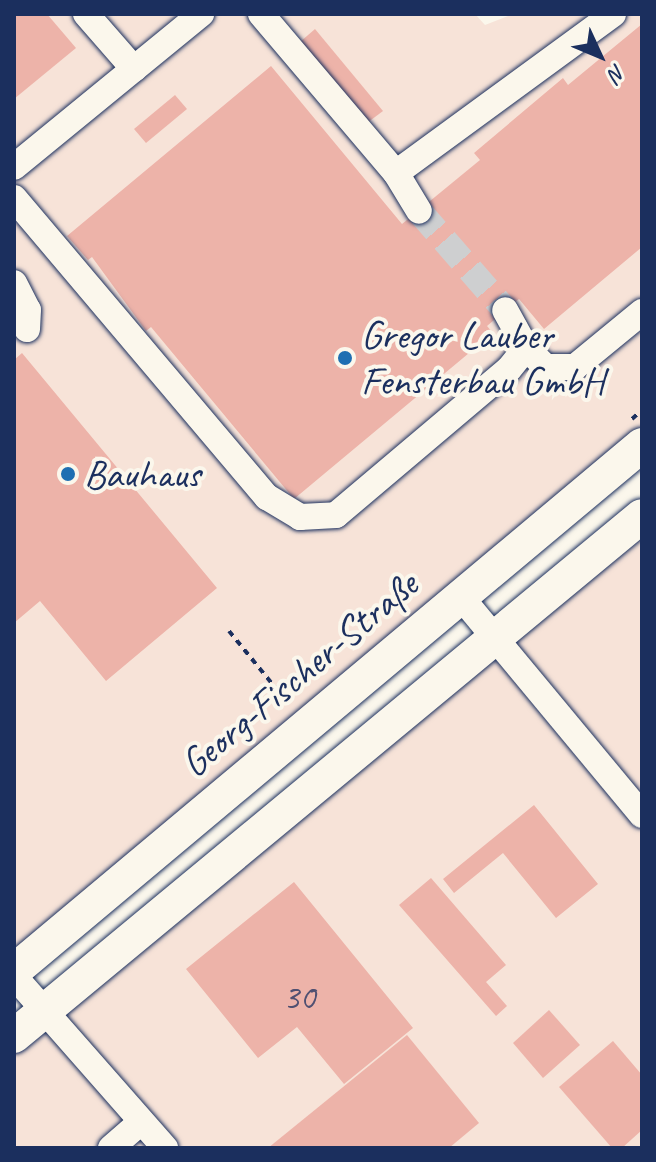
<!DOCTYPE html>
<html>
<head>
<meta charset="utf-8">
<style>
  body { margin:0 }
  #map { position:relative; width:656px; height:1162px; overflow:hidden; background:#fbf7ec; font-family:Caveat,sans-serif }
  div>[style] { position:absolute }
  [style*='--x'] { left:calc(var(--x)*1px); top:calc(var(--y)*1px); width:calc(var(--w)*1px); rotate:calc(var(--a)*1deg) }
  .built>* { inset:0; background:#f7e3d8 }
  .building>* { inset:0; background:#edb3a9 }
  .minor-tunnel>* { height:26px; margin-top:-13px; transform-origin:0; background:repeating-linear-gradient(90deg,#cecfd0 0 26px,transparent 0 39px) }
  .path>* { height:4px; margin-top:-2px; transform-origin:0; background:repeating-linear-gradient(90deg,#1b2f5e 0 6px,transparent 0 12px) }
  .roads { filter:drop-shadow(0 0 2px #1b2f5e) drop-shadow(0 0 2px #1b2f5e) }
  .minor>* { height:26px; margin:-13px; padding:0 13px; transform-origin:13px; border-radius:13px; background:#fbf7ec }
  .major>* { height:34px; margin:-17px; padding:0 17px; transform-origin:17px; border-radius:17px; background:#fbf7ec }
  .dots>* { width:22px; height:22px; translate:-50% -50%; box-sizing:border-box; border:4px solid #fbf7ec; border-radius:50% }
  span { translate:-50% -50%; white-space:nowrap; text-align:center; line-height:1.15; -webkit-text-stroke:8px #fbf7ec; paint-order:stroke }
  .number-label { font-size:36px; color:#505071 }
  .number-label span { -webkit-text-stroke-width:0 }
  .poi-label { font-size:40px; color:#1b2f5e }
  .left { translate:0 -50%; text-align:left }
  .street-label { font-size:40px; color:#1b2f5e }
  .frame { position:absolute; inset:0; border:16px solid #1b2f5e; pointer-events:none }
  .north { position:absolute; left:560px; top:16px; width:80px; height:80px; -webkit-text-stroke:6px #fbf7ec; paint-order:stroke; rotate:134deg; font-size:22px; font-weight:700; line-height:32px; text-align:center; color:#1b2f5e }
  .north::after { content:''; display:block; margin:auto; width:28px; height:36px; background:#1b2f5e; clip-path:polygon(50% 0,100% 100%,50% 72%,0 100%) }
</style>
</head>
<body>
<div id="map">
  <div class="built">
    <div style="clip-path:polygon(14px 14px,475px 14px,485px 25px,513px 14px,642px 14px,642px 445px,14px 971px)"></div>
    <div style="clip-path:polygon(642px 533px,642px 1148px,14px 1148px,14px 1036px)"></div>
  </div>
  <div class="building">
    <div style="clip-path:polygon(14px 14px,47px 14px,76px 48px,14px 99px)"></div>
    <div style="clip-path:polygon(642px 24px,642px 247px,544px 329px,519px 299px,487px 326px,493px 333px,294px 499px,151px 327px,146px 331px,92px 257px,88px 260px,67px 236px,271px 66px,402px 224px,480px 160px,474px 153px,563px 78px,568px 85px)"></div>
    <div style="clip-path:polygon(315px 29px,383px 111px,367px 123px,300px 42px)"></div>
    <div style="clip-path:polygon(175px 95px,187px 109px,146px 143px,134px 129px)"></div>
    <div style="clip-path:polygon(22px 353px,217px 588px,106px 681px,40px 601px,14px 623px,14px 360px)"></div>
    <div style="clip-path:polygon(534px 805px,598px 884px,556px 918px,503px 853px,454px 893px,443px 879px)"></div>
    <div style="clip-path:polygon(431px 878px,506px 965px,486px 982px,507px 1006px,496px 1016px,399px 905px)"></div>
    <div style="clip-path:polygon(294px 882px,413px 1028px,344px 1084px,297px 1027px,258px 1058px,186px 969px)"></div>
    <div style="clip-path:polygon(549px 1010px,580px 1045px,543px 1078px,513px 1043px)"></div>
    <div style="clip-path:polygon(407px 1035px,479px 1123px,449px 1148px,268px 1148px)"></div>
    <div style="clip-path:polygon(613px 1041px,642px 1075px,642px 1130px,622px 1148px,612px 1148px,559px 1087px)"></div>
  </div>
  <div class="minor-tunnel">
    <div style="--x:419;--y:211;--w:131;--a:49"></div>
  </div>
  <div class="path">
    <div style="--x:632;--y:419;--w:13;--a:-42"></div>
    <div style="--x:229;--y:631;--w:93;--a:50.7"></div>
  </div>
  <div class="roads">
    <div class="minor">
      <div style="--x:86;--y:14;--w:73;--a:48.9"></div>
      <div style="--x:261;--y:14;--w:209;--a:49.7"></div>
      <div style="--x:396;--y:173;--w:44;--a:58.8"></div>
      <div style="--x:14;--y:167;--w:242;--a:-39.3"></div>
      <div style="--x:396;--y:173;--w:269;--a:-36.2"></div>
      <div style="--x:14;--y:198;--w:392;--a:49.8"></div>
      <div style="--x:267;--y:497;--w:39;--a:31"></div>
      <div style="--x:300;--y:517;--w:36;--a:-3"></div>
      <div style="--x:336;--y:515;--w:226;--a:-40.2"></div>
      <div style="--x:509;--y:369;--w:27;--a:-51"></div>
      <div style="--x:526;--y:348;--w:43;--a:-118.9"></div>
      <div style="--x:14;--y:283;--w:30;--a:63"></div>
      <div style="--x:28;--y:310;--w:19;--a:93"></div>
      <div style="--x:526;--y:348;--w:28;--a:44"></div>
      <div style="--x:546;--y:367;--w:29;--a:0"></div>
      <div style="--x:575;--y:367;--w:87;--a:-39.4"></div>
      <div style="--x:461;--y:597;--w:283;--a:50.3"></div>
      <div style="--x:14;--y:976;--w:229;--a:48.7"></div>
      <div style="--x:111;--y:1148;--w:40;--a:-41"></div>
    </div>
    <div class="major">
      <div style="--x:14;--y:971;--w:819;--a:-39.95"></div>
      <div style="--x:14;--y:1036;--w:815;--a:-39.63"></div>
    </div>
  </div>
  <div class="dots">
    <div style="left:345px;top:358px;background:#1f6fb2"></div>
    <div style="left:68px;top:474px;background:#1f6fb2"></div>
  </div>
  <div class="number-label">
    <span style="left:299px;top:998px">30</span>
  </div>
  <div class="poi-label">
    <span class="left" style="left:361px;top:358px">Gregor Lauber<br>Fensterbau GmbH</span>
    <span class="left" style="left:84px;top:474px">Bauhaus</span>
  </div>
  <div class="street-label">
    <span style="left:299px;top:674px;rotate:-40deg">Georg-Fischer-Straße</span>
  </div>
  <div class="frame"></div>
  <div class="north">N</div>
</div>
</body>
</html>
